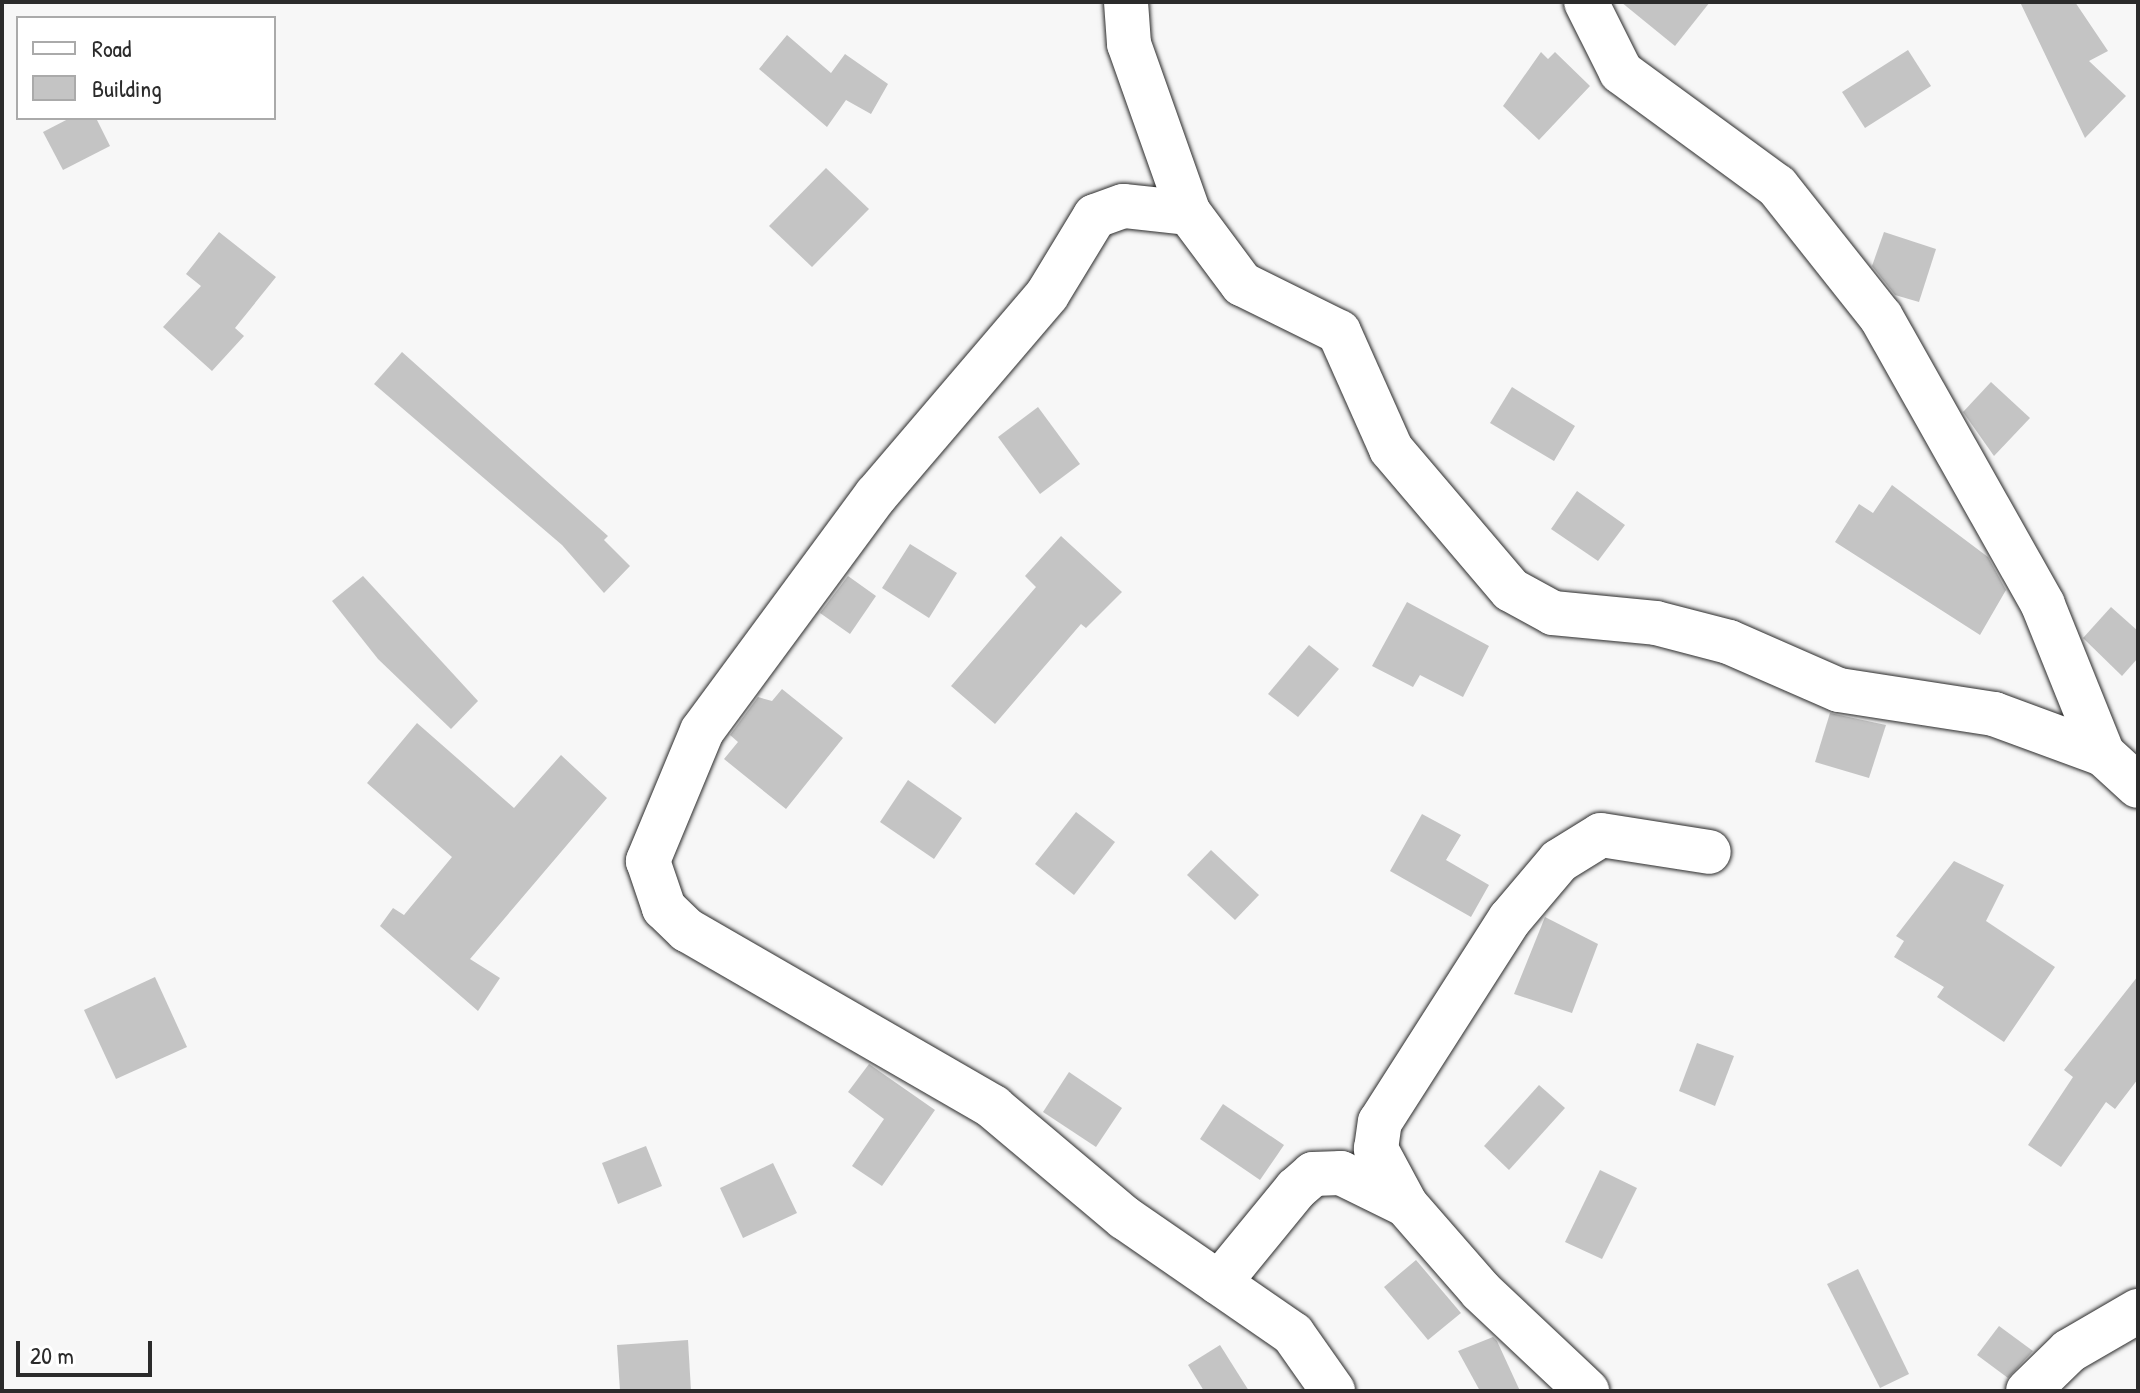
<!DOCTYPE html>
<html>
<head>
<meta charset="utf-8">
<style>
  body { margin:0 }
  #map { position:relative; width:2140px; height:1393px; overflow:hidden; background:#f7f7f7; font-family:"Patrick Hand",sans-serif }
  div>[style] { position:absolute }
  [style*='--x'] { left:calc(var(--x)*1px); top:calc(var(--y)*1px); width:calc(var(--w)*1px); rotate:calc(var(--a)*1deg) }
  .building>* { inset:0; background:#c4c4c4 }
  .roads { filter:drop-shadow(0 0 2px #2b2b2b) drop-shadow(0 0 2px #2b2b2b) }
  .street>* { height:44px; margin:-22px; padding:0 22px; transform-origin:22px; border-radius:22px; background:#fff }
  span { translate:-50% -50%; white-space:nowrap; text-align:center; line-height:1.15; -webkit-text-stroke:7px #fff; paint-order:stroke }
  .frame { position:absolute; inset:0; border:4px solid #2b2b2b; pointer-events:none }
  .legend { position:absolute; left:16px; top:16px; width:260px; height:104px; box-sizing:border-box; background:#fff; border:2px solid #aaa; margin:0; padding:10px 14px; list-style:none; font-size:24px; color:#2b2b2b }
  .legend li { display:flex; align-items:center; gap:16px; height:40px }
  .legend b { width:40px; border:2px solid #aaa }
  .scale { position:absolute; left:16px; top:1341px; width:136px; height:36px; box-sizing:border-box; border:4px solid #2b2b2b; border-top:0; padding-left:10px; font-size:24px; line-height:28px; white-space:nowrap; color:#2b2b2b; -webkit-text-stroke:6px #fff; paint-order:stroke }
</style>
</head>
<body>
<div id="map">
  <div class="building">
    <div style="clip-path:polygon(1621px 2px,1710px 2px,1675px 46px)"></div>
    <div style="clip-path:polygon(2020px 2px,2075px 2px,2108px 51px,2089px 61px,2126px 96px,2085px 138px)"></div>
    <div style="clip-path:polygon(787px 35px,831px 73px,845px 54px,888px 84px,871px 114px,846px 100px,827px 127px,759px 69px)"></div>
    <div style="clip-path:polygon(1908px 50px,1931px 86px,1865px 128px,1842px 92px)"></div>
    <div style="clip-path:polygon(1541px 52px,1548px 59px,1555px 52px,1590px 86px,1539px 140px,1503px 106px)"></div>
    <div style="clip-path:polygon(70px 118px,96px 118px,110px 146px,63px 170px,43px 132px)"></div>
    <div style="clip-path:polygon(826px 168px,869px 209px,812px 267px,769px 226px)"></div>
    <div style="clip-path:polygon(219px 232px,276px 277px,235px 328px,244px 336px,212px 371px,163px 327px,201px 286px,186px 274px)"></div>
    <div style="clip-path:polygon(1884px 232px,1936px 249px,1919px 302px,1895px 295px,1872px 266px)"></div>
    <div style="clip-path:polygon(402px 352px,608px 536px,604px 540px,630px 566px,604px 593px,562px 545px,374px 384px)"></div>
    <div style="clip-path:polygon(1991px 382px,2030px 418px,1994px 456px,1963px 412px)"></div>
    <div style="clip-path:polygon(1512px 387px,1575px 426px,1554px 461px,1490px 423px)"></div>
    <div style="clip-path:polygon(1038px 407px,1080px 464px,1040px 494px,998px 437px)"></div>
    <div style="clip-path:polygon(1892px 485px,1988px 557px,2006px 590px,1980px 635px,1835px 542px,1859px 504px,1873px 513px)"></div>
    <div style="clip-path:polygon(1577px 491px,1625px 525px,1598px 561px,1551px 529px)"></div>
    <div style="clip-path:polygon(1061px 536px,1122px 592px,1086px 628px,1081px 624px,995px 724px,951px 686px,1036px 587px,1025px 576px)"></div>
    <div style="clip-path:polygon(910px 544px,957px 573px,929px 618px,882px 588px)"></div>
    <div style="clip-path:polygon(363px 576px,478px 701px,451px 729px,378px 659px,332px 601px)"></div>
    <div style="clip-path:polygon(848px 576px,876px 596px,850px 634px,820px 613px)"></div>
    <div style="clip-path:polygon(1407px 602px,1489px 646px,1463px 697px,1420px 675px,1413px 687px,1372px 666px)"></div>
    <div style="clip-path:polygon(2111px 607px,2138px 631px,2138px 658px,2122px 676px,2083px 638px)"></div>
    <div style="clip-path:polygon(1309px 645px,1339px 669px,1298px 717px,1268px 694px)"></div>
    <div style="clip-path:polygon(782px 689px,843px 738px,786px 809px,724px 759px,738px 742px,730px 735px,758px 697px,772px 701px)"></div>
    <div style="clip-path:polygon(1830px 713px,1886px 725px,1869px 778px,1815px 762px)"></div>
    <div style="clip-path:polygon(417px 723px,514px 808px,561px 755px,607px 798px,470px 959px,500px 978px,478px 1011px,380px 926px,393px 908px,404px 915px,452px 857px,367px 783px)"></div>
    <div style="clip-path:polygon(908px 780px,962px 818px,934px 859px,880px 822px)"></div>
    <div style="clip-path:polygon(1076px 812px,1115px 842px,1074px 895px,1035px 864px)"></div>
    <div style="clip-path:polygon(1422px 814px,1461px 835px,1446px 860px,1489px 885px,1471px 917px,1390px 871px)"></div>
    <div style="clip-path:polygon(1211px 850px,1259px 895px,1235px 920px,1187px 875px)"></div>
    <div style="clip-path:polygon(1954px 861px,2004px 885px,1986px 921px,2055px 967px,2004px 1042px,1937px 997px,1944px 987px,1894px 957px,1904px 941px,1896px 936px)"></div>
    <div style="clip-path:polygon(1545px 917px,1598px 944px,1572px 1013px,1514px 994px)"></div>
    <div style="clip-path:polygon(2138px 976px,2138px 1079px,2115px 1109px,2106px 1102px,2061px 1167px,2028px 1145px,2073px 1077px,2064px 1070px)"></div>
    <div style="clip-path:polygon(155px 977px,187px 1047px,116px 1079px,84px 1010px)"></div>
    <div style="clip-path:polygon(1697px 1043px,1734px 1056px,1715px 1106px,1679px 1091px)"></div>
    <div style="clip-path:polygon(869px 1064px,935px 1110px,882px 1186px,852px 1166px,884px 1119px,848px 1092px)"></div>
    <div style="clip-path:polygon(1069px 1072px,1122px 1108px,1096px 1147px,1043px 1112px)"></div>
    <div style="clip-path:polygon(1539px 1085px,1565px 1108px,1509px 1170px,1484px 1146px)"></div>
    <div style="clip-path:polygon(1223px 1104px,1284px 1145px,1260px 1180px,1200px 1139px)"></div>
    <div style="clip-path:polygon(646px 1146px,662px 1186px,618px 1204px,602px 1163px)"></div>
    <div style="clip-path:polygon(773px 1163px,797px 1213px,743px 1238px,720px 1188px)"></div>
    <div style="clip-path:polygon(1600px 1170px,1637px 1188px,1602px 1259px,1565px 1242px)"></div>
    <div style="clip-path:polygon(1416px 1260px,1461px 1313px,1428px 1340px,1384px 1287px)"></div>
    <div style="clip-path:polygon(1858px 1269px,1909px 1374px,1880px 1388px,1827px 1284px)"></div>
    <div style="clip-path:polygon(1999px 1326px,2033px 1351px,2008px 1378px,1977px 1355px)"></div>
    <div style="clip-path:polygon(1493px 1337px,1497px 1341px,1520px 1391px,1480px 1391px,1458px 1351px)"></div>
    <div style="clip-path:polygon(688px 1340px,691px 1391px,620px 1391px,617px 1345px)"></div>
    <div style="clip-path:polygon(1220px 1345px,1249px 1391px,1204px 1391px,1188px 1365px)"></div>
  </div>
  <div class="roads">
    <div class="street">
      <div style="--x:1126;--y:2;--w:42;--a:85.9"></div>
      <div style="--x:1129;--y:44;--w:179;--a:70.5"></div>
      <div style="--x:1189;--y:213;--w:89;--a:53.3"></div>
      <div style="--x:1242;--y:284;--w:108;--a:26.3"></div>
      <div style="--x:1339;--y:332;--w:128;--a:66"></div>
      <div style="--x:1391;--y:449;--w:185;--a:49.6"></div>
      <div style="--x:1511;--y:590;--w:48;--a:28.7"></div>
      <div style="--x:1553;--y:613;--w:103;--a:5.5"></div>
      <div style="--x:1656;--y:623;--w:75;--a:14.6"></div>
      <div style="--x:1729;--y:642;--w:120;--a:23.6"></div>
      <div style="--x:1839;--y:690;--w:157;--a:8.8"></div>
      <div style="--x:1994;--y:714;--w:116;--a:20.2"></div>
      <div style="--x:2103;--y:754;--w:47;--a:42.4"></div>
      <div style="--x:1586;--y:2;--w:78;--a:63.4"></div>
      <div style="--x:1621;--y:72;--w:193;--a:36.2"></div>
      <div style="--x:1777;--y:186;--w:167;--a:51.6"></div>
      <div style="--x:1881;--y:317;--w:330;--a:60.6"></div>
      <div style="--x:2043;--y:605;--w:161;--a:68.1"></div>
      <div style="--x:1189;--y:213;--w:66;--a:-173.9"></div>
      <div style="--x:1123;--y:206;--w:30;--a:160"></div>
      <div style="--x:1095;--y:216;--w:92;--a:121.3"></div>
      <div style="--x:1047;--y:295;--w:263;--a:130.5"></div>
      <div style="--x:876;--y:495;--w:293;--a:126.4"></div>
      <div style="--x:702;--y:731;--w:141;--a:112.6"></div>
      <div style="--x:648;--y:861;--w:50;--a:71.2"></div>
      <div style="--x:664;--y:908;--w:32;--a:44"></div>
      <div style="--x:687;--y:930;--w:354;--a:30"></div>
      <div style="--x:993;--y:1107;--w:172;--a:40.1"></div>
      <div style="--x:1125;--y:1218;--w:204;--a:34.6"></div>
      <div style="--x:1293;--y:1334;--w:70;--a:54.9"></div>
      <div style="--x:1406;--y:1205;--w:64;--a:-118.2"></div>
      <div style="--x:1376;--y:1149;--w:27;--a:-82"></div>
      <div style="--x:1380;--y:1122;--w:241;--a:-57.4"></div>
      <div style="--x:1510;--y:919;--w:76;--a:-49.8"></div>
      <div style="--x:1559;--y:861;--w:49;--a:-31.8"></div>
      <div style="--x:1601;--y:835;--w:109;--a:8.9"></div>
      <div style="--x:1219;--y:1283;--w:122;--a:-50.7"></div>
      <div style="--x:1296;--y:1189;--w:23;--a:-41"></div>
      <div style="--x:1313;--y:1174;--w:28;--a:-2"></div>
      <div style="--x:1341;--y:1173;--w:72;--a:26.2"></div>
      <div style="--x:1406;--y:1205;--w:114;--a:48.9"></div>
      <div style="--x:1481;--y:1291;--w:146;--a:43.3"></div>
      <div style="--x:2028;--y:1391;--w:57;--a:-44.3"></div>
      <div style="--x:2069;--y:1351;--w:80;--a:-30.1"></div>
    </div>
  </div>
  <div class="frame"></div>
  <ul class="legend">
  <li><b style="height:10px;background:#fff"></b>Road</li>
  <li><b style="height:22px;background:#c4c4c4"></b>Building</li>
  </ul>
  <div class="scale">20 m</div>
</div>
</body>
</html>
